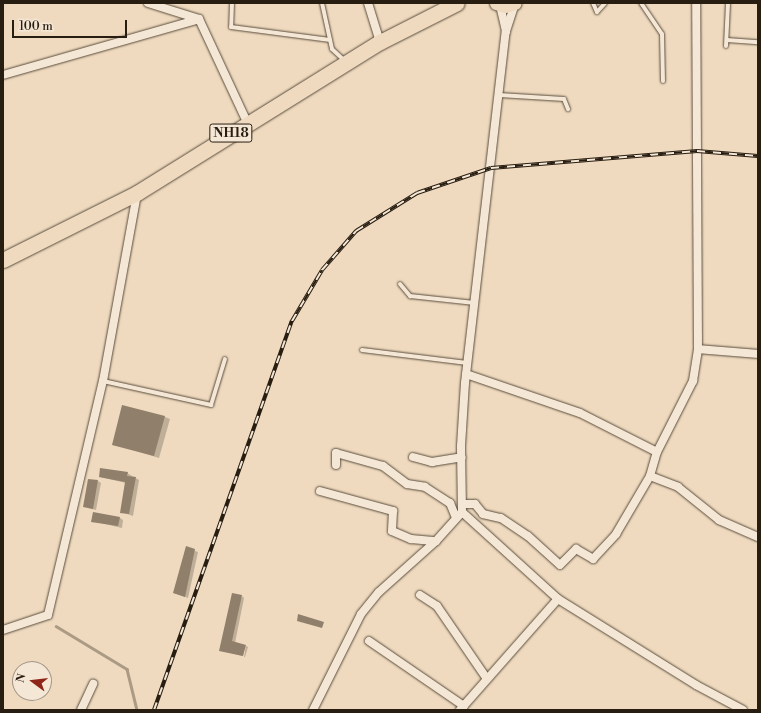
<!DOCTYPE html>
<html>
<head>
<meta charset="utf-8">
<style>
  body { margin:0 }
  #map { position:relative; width:761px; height:713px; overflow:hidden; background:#efdabf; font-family:"Libre Bodoni",serif }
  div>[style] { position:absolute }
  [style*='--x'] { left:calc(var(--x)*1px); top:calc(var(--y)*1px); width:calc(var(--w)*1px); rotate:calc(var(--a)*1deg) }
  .shadow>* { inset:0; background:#0003 }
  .stream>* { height:2.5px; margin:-1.25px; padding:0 1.25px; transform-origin:1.25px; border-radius:1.25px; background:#ab9a84 }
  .building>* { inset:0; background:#8f7f6b }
  .roads { filter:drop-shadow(0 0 1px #594c3c) drop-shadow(0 0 1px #594c3c) }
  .lane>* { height:4px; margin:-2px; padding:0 2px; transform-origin:2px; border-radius:2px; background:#f5e7d5 }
  .street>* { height:8px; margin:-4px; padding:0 4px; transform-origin:4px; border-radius:4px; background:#f5e7d5 }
  .primary>* { height:13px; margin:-6.5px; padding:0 6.5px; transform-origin:6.5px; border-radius:6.5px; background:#efdabf }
  .highway>* { height:15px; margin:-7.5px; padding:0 7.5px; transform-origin:7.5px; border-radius:7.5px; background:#efdabf }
  .rail>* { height:4px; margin-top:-2px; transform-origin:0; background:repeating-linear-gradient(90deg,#f5e7d5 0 8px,#271d11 0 16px); box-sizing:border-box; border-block:1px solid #271d11 }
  span { translate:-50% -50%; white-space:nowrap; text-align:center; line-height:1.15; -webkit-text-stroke:3px #f5e7d5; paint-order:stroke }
  .shield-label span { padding:1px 3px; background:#f5e7d5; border:1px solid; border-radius:3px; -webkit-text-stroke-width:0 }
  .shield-label { font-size:13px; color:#271d11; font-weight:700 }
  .frame { position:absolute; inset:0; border:4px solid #271d11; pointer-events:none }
  .north { position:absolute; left:12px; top:661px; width:40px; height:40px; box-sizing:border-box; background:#f5e7d5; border:1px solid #a39687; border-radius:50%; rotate:285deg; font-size:11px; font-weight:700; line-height:16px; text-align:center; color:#271d11 }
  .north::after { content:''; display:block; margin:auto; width:14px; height:18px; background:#8f2418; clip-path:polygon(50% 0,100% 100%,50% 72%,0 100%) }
  .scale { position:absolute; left:12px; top:20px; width:115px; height:18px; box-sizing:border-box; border:2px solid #271d11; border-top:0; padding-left:5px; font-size:12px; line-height:14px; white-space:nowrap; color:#271d11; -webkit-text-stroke:3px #f5e7d5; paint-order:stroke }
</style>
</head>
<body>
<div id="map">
  <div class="shadow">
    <div style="clip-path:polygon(165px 417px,170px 419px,159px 458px,113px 444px)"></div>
    <div style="clip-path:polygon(127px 473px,139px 480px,133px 516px,121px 512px,126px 483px,100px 477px)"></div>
    <div style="clip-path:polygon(98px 481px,101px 483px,96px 510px,88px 508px,84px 506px)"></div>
    <div style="clip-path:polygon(120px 518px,123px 520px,122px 528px,92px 521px)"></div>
    <div style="clip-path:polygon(187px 548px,198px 552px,188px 598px,174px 593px)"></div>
    <div style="clip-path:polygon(242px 596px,244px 598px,235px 643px,244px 645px,242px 656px,220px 650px)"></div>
    <div style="clip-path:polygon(246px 646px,248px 647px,245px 657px,244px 657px)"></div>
  </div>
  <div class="stream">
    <div style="--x:56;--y:626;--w:83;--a:31.2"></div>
    <div style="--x:127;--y:669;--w:42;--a:76.3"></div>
  </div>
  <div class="building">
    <div style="clip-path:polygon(122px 405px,165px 416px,154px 456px,112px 445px)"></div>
    <div style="clip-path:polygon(100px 468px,128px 472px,127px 476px,136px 477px,129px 514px,120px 513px,125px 482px,99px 477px)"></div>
    <div style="clip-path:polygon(88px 479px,98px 480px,93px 509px,83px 507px)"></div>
    <div style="clip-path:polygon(93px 512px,120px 517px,118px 526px,91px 522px)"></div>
    <div style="clip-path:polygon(186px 546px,195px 549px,185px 597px,173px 593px)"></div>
    <div style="clip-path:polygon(232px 593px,242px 595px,232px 641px,246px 645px,243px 656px,219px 651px)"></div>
    <div style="clip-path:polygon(298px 614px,324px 622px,322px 628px,297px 621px)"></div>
  </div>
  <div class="roads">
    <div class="lane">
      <div style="--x:232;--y:3;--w:24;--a:92"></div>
      <div style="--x:231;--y:27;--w:100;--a:7.5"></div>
      <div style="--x:322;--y:3;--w:47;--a:77.7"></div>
      <div style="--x:332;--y:49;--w:16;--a:43"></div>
      <div style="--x:593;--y:3;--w:10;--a:66"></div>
      <div style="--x:597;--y:12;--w:12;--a:-48"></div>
      <div style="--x:641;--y:3;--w:37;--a:56"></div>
      <div style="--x:662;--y:34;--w:47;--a:88.8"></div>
      <div style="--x:727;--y:40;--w:31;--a:4"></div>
      <div style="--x:726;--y:46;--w:43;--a:-87.3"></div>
      <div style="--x:499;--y:95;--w:65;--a:3.5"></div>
      <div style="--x:564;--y:99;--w:11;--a:68"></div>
      <div style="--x:400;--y:284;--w:16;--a:50"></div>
      <div style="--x:410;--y:296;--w:65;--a:6.1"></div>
      <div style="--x:362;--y:350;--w:106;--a:7.1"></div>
      <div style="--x:103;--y:381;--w:111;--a:12.5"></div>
      <div style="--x:211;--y:405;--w:48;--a:-73.1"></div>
    </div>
    <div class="street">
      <div style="--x:148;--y:3;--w:53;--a:17.4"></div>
      <div style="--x:199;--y:19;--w:114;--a:65"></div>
      <div style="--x:368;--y:3;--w:41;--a:72.9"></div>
      <div style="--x:500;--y:5;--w:27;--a:77"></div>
      <div style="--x:506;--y:31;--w:29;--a:-72"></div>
      <div style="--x:3;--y:75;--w:204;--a:-15.9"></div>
      <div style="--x:698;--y:349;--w:60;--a:4.8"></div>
      <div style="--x:466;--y:374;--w:120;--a:18.9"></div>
      <div style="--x:580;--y:413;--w:86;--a:26.9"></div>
      <div style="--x:413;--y:457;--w:20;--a:15"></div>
      <div style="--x:432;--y:462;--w:30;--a:-9"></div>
      <div style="--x:336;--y:465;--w:12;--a:-90"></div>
      <div style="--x:336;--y:453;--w:49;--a:15.5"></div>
      <div style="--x:383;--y:466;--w:30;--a:37"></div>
      <div style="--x:407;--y:484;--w:18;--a:9"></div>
      <div style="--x:425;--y:487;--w:30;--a:33"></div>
      <div style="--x:450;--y:503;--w:16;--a:68"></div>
      <div style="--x:650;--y:476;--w:30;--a:21"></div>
      <div style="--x:678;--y:487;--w:53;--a:38.8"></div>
      <div style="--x:719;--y:520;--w:43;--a:23.6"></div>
      <div style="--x:320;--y:491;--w:76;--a:15.3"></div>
      <div style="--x:393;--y:511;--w:20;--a:93"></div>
      <div style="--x:392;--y:531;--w:21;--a:23"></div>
      <div style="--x:411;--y:539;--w:25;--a:5"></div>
      <div style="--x:463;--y:504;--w:12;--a:0"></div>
      <div style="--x:475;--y:504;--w:13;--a:51"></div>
      <div style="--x:483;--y:514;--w:18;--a:13"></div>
      <div style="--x:501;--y:518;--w:32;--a:34"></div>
      <div style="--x:528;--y:536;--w:43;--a:42.2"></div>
      <div style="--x:560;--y:565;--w:23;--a:-45"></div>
      <div style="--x:576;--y:549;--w:20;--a:30"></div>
      <div style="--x:593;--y:559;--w:34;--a:-47"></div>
      <div style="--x:616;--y:534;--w:67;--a:-59.6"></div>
      <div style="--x:650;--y:476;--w:25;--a:-74"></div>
      <div style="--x:657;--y:452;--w:80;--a:-63.1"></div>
      <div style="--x:693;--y:381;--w:32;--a:-81"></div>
      <div style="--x:698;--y:349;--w:346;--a:-90.3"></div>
      <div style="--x:462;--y:512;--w:130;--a:42.2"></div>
      <div style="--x:558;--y:599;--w:163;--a:31.9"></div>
      <div style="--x:696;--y:685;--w:53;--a:28"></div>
      <div style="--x:420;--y:595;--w:20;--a:33"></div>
      <div style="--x:437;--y:606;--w:88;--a:55.6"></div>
      <div style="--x:3;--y:630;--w:47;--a:-18.4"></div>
      <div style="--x:48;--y:615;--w:240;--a:-76.8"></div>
      <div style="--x:103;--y:381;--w:191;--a:-79.7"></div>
      <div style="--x:369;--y:641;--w:115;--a:34.4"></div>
      <div style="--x:81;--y:710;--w:29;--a:-65"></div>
      <div style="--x:313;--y:710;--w:107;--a:-63.4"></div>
      <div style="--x:361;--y:614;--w:28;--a:-51"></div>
      <div style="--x:379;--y:592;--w:76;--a:-41.8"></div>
      <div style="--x:436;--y:541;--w:39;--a:-48"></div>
      <div style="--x:462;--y:512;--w:66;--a:-90.9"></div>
      <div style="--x:461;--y:446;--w:63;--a:-86.4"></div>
      <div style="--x:465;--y:383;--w:354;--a:-83.4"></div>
      <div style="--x:460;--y:710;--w:148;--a:-48.6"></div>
    </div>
    <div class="primary">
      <div style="--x:496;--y:3;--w:9;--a:18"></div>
      <div style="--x:505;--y:6;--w:10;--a:-17"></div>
    </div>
    <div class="highway">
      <div style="--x:3;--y:260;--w:150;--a:-26.6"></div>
      <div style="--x:137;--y:193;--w:286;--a:-31.9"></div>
      <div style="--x:380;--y:42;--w:86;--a:-26.9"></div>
    </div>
  </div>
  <div class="rail">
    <div style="--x:154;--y:710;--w:413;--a:-70.5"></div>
    <div style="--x:292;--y:321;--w:59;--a:-59.5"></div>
    <div style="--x:322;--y:270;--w:52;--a:-48.9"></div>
    <div style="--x:356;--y:231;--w:72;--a:-31.9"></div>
    <div style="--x:417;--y:193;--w:78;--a:-18.7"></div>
    <div style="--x:491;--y:168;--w:207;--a:-4.7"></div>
    <div style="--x:697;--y:151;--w:61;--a:4.7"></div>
  </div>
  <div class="shield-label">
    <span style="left:231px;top:133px">NH18</span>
  </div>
  <div class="frame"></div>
  <div class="north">N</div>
  <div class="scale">100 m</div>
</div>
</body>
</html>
